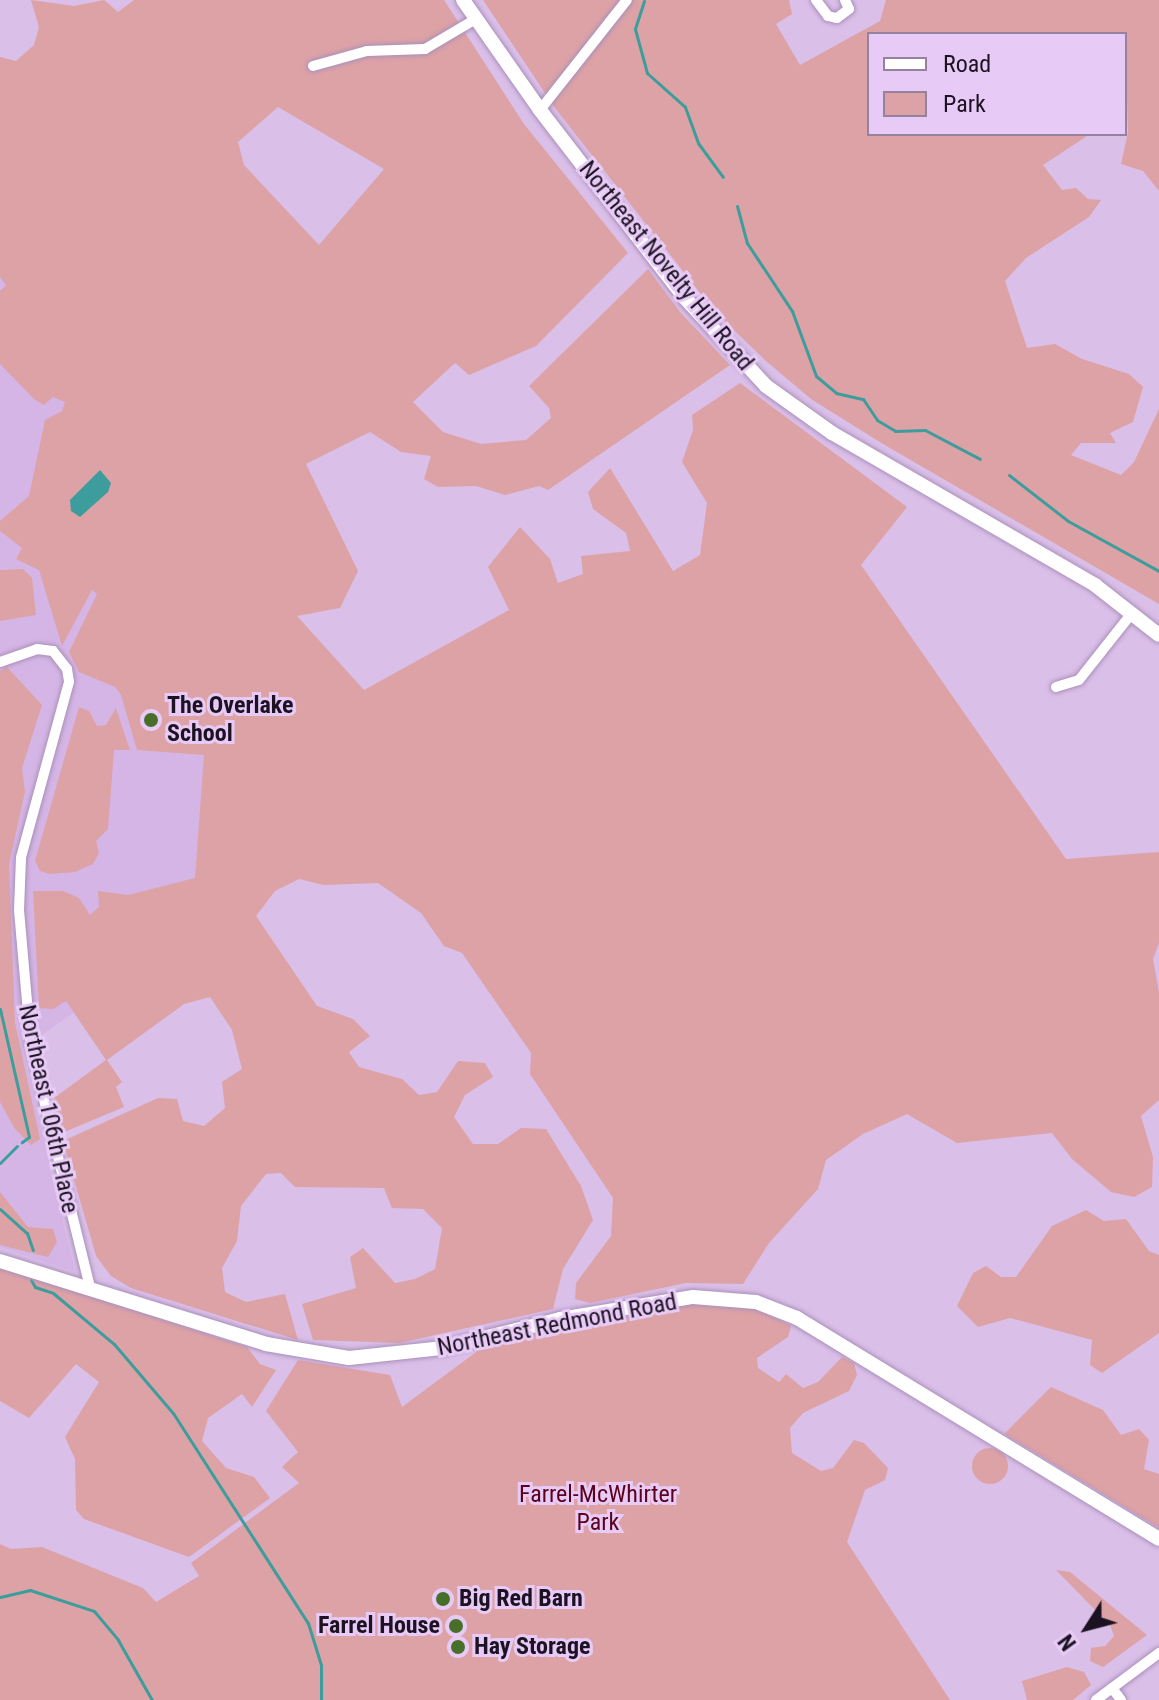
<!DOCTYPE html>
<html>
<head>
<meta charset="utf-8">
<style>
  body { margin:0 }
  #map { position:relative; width:1159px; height:1700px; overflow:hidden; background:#dabfe9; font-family:"Roboto Condensed",sans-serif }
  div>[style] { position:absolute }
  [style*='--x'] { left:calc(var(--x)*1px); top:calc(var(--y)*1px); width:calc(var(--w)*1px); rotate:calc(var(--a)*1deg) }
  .built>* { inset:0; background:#d5b5e6 }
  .green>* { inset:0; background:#dda2a6 }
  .round { border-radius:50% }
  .water>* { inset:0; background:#3d9d9c }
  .stream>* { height:3px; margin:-1.5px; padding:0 1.5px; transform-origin:1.5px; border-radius:1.5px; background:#3d9d9c }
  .roads { filter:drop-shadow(0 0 2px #aa90b9) drop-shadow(0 0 2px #aa90b9) }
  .street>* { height:10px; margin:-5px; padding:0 5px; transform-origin:5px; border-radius:5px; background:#fff }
  .secondary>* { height:14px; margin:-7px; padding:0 7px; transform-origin:7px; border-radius:7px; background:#fff }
  .dots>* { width:22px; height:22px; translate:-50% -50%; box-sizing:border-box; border:4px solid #e7cbf6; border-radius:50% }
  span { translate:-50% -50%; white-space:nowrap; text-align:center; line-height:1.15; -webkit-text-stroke:6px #e7cbf6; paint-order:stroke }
  .street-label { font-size:24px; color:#1c1221 }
  .poi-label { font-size:24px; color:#1c1221; font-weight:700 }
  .left { translate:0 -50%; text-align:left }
  .right { translate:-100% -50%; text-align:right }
  .park-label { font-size:24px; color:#5b011b }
  .legend { position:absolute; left:867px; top:32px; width:260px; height:104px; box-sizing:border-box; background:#e7cbf6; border:2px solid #9681a1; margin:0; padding:10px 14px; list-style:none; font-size:24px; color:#1c1221 }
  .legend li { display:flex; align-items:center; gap:16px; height:40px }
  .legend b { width:40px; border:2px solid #9681a1 }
  .north { position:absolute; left:1047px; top:1588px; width:80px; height:80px; -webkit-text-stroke:6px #e7cbf6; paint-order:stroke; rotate:234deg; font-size:22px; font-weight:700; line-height:32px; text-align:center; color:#1c1221 }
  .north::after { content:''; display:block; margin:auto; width:28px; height:36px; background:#1c1221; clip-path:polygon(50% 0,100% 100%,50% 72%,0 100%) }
</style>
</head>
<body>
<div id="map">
  <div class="built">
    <div style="clip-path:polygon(0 259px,363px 810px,22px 1049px,75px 1272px,0 1247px)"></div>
  </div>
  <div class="green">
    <div style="clip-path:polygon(evenodd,31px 0,74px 6px,104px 0,118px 12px,134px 0,444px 0,524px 124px,628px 253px,536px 346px,469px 375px,455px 363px,413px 402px,443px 432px,481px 444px,526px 440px,551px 418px,549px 408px,529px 386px,648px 269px,680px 312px,730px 365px,548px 490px,539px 486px,505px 495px,476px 486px,438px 487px,424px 479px,431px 456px,401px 452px,370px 432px,306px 464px,358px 571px,340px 608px,297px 616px,364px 690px,509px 610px,488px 567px,520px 527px,550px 559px,558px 583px,583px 574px,581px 556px,630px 551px,626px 533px,593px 509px,588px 492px,610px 468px,673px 571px,700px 555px,707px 503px,682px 462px,693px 430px,692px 415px,740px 383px,907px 507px,861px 565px,1066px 859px,1159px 852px,1159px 943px,1153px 959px,1159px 992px,1159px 1100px,1141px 1116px,1153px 1157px,1152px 1187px,1134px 1197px,1111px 1192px,1072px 1159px,1052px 1133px,957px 1143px,907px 1114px,863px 1134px,826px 1160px,818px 1189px,769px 1243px,743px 1284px,686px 1283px,590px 1303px,575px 1299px,576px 1283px,611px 1236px,613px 1198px,530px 1074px,531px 1053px,462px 953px,444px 946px,421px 913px,378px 883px,324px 885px,299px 879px,275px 891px,256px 916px,317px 1006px,353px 1019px,370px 1036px,349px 1052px,359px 1067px,402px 1079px,419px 1095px,437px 1092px,458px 1061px,485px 1063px,493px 1077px,465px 1095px,454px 1117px,473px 1144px,498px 1144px,521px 1128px,546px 1129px,581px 1186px,593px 1220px,563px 1269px,553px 1309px,399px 1343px,313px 1340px,302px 1304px,356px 1288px,350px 1257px,363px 1248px,395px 1283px,415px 1279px,435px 1269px,442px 1228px,423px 1209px,392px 1208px,384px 1188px,295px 1187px,281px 1173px,266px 1174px,241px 1206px,237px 1241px,222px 1268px,225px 1292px,246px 1302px,285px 1294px,298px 1340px,131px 1288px,111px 1276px,96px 1256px,63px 1141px,158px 1098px,177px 1099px,183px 1121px,204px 1126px,225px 1108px,222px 1082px,242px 1069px,232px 1030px,210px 997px,184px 1004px,107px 1060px,122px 1082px,116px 1087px,124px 1107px,62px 1133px,54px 1098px,106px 1060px,66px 1001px,53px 1009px,39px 1008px,33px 891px,63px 891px,79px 898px,90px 915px,99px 907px,98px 891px,128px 895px,195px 878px,204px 755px,137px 750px,121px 695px,115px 687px,79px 672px,69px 652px,97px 594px,92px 590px,62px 646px,39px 570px,16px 559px,22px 548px,0 531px,0 521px,29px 496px,45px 420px,62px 411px,65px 402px,53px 397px,44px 405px,34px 399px,0 364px,0 291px,6px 285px,0 277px,0 57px,16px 61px,34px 45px,39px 27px,31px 0,278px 107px,384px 169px,319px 245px,244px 165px,238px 142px,278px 107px)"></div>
    <div style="clip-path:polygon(483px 0,789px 0,792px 14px,776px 24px,800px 65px,880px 21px,886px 0,1159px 0,1159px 191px,1143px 171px,1121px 164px,1128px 132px,1125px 34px,869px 34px,869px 134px,1090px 134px,1043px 165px,1062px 190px,1076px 188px,1088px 199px,1101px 200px,1089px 217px,1026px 258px,1005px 281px,1027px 348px,1055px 344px,1082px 359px,1129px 374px,1143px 387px,1133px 422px,1110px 433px,1116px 443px,1081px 443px,1071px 455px,1121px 475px,1134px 462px,1159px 409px,1159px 604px,883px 444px,811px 399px,766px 361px,715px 312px,555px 108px)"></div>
    <div style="clip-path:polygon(23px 569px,32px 578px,36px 615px,0 621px,0 570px)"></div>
    <div style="clip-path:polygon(7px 667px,42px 705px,22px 768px,25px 792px,9px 864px,15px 1023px,40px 1139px,31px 1145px,15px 1129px,0 1102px,0 671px)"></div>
    <div style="clip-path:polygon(79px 707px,89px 711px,97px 726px,106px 725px,116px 708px,130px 750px,114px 750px,108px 829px,96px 841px,99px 853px,93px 864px,75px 872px,50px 874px,40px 871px,35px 861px)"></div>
    <div style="clip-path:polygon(0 1192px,28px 1227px,53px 1229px,57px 1242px,48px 1257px,0 1245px)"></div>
    <div style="clip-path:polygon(1086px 1210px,1104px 1221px,1126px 1219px,1149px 1251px,1159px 1255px,1159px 1333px,1102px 1373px,1090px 1365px,1092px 1340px,1010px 1318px,978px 1327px,957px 1306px,973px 1273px,986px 1266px,1001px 1277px,1016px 1277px,1052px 1226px)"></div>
    <div style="clip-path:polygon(0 1267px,247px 1347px,260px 1364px,276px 1370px,252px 1407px,242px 1394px,208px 1418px,202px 1441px,226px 1468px,254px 1477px,270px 1498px,189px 1557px,84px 1519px,76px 1510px,75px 1459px,65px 1437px,99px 1382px,76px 1364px,29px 1418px,0 1401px)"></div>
    <div style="clip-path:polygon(689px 1299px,755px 1307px,791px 1326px,788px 1337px,757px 1358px,758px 1368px,779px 1382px,786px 1374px,803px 1388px,818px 1382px,842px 1357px,854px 1363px,857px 1375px,849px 1391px,803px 1413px,790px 1428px,792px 1453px,821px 1471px,833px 1468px,854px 1440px,864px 1443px,888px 1468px,885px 1480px,865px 1490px,847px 1542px,950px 1700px,0 1700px,0 1544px,11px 1549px,42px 1547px,143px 1588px,156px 1602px,199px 1576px,191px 1563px,299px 1483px,282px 1467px,298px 1452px,266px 1411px,298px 1360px,390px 1375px,402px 1407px,499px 1335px)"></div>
    <div style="clip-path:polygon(1051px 1387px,1103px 1410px,1121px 1435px,1139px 1429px,1149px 1440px,1144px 1469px,1159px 1474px,1159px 1528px,1004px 1434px)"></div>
    <div class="round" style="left:972px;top:1448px;width:36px;height:36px"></div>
    <div style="clip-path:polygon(1056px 1570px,1070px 1572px,1147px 1635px,1103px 1667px,1090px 1661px,1091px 1648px,1105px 1646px,1114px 1636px,1110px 1625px)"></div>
    <div style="clip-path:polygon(1067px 1667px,1084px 1672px,1091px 1685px,1073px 1700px,1027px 1700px,1022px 1681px)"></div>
  </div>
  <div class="water">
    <div style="clip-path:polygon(100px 470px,111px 483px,108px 492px,80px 517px,71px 511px,70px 500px)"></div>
  </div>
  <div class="stream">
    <div style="--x:644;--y:1;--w:29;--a:108"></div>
    <div style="--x:635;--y:29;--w:46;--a:74.7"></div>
    <div style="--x:647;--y:73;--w:51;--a:41.8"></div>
    <div style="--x:685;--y:107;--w:38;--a:70"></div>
    <div style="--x:698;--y:143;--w:42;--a:53.7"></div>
    <div style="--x:737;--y:206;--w:38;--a:75"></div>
    <div style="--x:747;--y:243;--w:82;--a:56.5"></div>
    <div style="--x:792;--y:311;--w:69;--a:69.7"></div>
    <div style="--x:816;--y:376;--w:26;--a:40"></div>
    <div style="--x:836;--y:393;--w:28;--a:13"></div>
    <div style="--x:863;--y:399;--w:25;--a:56"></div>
    <div style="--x:877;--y:420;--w:21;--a:31"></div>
    <div style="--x:895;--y:431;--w:30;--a:-2"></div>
    <div style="--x:925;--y:430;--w:62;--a:27.8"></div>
    <div style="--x:1009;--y:475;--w:75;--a:37.9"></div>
    <div style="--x:1068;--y:521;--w:104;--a:28.8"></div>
    <div style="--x:0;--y:1009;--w:131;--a:77.2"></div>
    <div style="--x:29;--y:1137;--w:9;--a:144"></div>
    <div style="--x:0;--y:1163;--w:24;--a:-45"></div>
    <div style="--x:0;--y:1209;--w:36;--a:42"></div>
    <div style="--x:27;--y:1233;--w:18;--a:71"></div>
    <div style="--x:31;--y:1280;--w:8;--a:60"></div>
    <div style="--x:35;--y:1287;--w:19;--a:18"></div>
    <div style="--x:53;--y:1293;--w:80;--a:39.9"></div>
    <div style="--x:114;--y:1344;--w:91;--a:49.5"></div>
    <div style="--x:173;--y:1413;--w:250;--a:57.3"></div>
    <div style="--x:308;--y:1623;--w:44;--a:72.8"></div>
    <div style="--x:321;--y:1665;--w:35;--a:90"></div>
    <div style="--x:0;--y:1597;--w:31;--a:-13"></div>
    <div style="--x:30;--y:1590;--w:67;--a:18.2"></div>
    <div style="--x:94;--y:1611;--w:38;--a:50"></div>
    <div style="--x:118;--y:1640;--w:69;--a:60.5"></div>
  </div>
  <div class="roads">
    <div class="street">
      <div style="--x:816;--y:0;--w:20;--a:53"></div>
      <div style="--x:828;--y:16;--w:9;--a:13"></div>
      <div style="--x:837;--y:18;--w:15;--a:-37"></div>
      <div style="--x:849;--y:9;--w:10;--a:-114"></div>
      <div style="--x:313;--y:66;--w:56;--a:-15.5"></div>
      <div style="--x:367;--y:51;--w:58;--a:-2"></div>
      <div style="--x:425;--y:49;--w:59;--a:-30.5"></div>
      <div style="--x:540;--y:110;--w:140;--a:-51.7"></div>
      <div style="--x:0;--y:662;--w:39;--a:-19"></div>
      <div style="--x:37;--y:649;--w:16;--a:7"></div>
      <div style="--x:53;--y:651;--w:23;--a:52"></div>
      <div style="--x:67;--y:669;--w:13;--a:81"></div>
      <div style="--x:69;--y:682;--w:182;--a:105.3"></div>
      <div style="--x:21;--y:858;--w:52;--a:92.2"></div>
      <div style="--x:19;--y:910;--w:138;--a:85"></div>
      <div style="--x:31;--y:1047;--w:248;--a:76.2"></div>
      <div style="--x:1056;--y:687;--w:24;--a:-17"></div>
      <div style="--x:1079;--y:680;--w:85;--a:-51.7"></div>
      <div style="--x:1112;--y:1688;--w:15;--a:53"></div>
      <div style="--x:1096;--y:1700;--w:79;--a:-36.7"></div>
    </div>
    <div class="secondary">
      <div style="--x:463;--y:0;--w:134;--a:55"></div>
      <div style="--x:540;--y:110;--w:236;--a:52.4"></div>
      <div style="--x:684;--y:297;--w:121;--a:47.3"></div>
      <div style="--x:766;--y:386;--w:81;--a:35.5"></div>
      <div style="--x:832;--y:433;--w:304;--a:30"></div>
      <div style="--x:1095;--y:585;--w:81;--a:38"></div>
      <div style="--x:0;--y:1261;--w:279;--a:17.3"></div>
      <div style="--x:266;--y:1344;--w:84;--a:9.6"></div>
      <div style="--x:349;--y:1358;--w:95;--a:-6.1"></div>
      <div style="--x:443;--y:1348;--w:121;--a:-13.9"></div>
      <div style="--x:560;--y:1319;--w:135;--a:-9.4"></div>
      <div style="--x:693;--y:1297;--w:63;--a:4.5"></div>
      <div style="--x:756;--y:1302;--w:44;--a:21.3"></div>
      <div style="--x:797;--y:1318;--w:424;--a:31.4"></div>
    </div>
  </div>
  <div class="dots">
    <div style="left:151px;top:720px;background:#486f2a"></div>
    <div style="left:443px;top:1599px;background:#486f2a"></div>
    <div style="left:456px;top:1626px;background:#486f2a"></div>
    <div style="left:458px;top:1647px;background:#486f2a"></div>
  </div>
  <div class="street-label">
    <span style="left:666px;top:266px;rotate:51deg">Northeast Novelty Hill Road</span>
    <span style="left:48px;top:1109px;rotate:78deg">Northeast 106th Place</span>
    <span style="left:557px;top:1325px;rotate:-11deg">Northeast Redmond Road</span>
  </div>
  <div class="poi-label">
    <span class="left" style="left:167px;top:720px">The Overlake<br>School</span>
    <span class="left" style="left:459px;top:1599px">Big Red Barn</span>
    <span class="right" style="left:440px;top:1626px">Farrel House</span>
    <span class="left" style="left:474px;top:1647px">Hay Storage</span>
  </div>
  <div class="park-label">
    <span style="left:598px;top:1509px">Farrel-McWhirter<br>Park</span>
  </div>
  <ul class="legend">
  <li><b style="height:10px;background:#fff"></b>Road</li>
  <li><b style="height:22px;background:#dda2a6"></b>Park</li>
  </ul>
  <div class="north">N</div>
</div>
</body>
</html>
